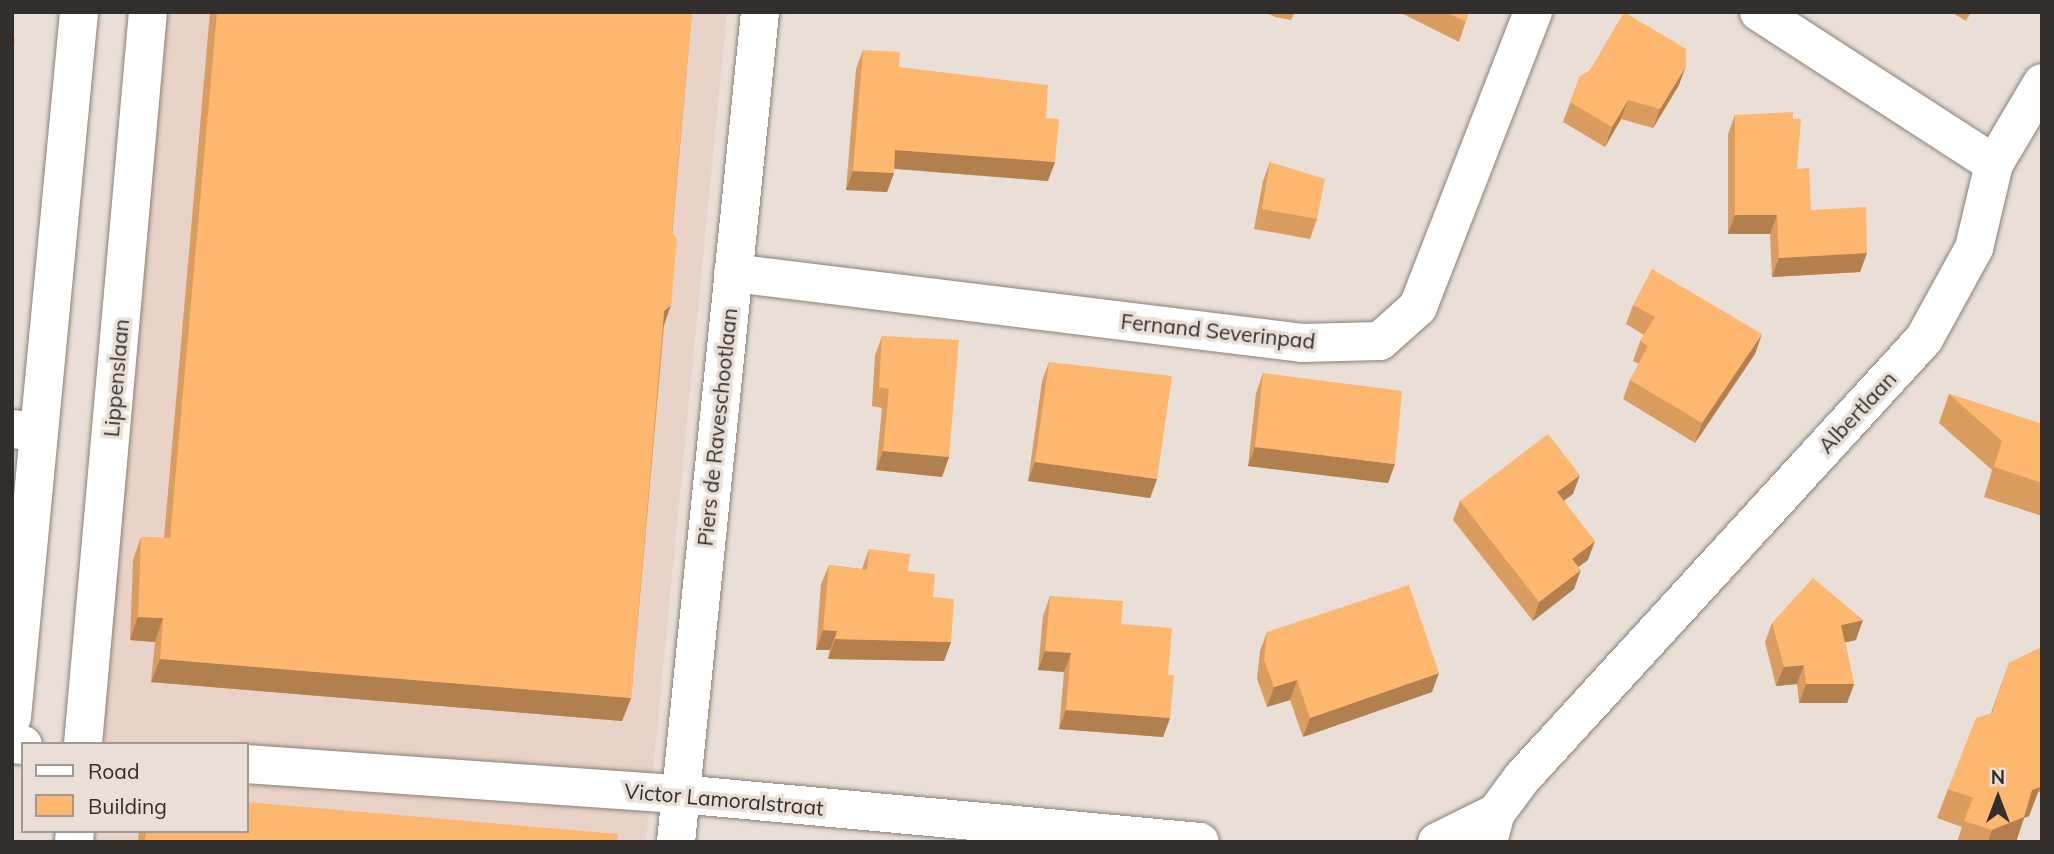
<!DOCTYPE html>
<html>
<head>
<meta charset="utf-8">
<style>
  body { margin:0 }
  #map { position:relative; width:2054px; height:854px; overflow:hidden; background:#eadfd6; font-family:Mulish,sans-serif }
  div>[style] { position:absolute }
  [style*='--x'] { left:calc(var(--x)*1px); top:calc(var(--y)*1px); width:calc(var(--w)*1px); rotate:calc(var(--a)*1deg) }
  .commercial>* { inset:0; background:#e9d2c7 }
  .roads { filter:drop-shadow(0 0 2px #8a8078) drop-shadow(0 0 2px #8a8078) }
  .minor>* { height:38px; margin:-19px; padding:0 19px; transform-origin:19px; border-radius:19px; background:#fff }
  .major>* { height:38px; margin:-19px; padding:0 19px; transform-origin:19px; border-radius:19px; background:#fff }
  .wall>* { inset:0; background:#da9d5f }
  .shaded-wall>* { inset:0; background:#b2804e }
  .building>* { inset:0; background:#feb76f }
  span { translate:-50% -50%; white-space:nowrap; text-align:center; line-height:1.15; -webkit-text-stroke:7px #eadfd6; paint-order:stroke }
  .street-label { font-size:21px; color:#322e2b }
  .frame { position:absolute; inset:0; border:14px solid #322e2b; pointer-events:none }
  .legend { position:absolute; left:21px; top:742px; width:228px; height:91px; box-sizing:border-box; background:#eadfd6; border:2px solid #a09892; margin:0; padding:9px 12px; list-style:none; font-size:21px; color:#322e2b }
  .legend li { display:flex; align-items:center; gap:14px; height:35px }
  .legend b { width:35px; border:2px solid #a09892 }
  .north { position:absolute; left:1963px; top:763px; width:70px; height:70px; -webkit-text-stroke:5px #eadfd6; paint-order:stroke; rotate:0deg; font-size:19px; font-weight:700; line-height:28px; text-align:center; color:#322e2b }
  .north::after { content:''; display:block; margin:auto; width:24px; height:32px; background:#322e2b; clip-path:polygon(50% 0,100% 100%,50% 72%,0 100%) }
</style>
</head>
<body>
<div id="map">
  <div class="commercial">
    <div style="clip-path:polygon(167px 12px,727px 12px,646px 842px,91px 842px,92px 831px,247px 831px,247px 744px,100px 744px)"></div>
  </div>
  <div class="roads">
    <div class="minor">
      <div style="--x:1994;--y:164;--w:94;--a:-59.3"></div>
      <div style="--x:733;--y:273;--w:573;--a:7.01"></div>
      <div style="--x:1302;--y:343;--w:78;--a:-1.5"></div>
      <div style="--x:1380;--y:341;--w:51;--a:-41.8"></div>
      <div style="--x:1418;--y:307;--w:317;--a:-68.7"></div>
      <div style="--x:12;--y:429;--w:25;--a:7"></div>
      <div style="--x:12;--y:744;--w:11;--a:5"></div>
      <div style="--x:247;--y:764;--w:434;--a:4"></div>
      <div style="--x:680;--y:794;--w:522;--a:5.27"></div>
      <div style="--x:676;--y:842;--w:834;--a:-84.22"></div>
      <div style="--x:1437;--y:842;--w:66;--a:-26.2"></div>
      <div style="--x:1488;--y:842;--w:30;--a:-75"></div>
      <div style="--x:1496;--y:813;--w:44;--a:-53.4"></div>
      <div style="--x:1522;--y:778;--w:595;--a:-47.52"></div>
      <div style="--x:1924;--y:339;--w:104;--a:-61.2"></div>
      <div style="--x:1974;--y:248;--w:86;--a:-76.6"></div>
      <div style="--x:1994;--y:164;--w:280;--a:-147.1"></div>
    </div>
    <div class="major">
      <div style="--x:12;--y:717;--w:708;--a:-84.57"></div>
      <div style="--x:83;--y:744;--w:735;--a:-84.93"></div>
      <div style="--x:74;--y:842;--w:11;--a:-85"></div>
    </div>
  </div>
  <div class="wall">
    <div style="clip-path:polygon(210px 12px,692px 12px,631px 698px,622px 721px,151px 682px,155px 642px,130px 640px,133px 560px,141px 537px,164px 538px)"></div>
    <div style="clip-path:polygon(1265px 12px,1295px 12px,1291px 20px,1275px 17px)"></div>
    <div style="clip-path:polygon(1399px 12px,1469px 12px,1459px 42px)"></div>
    <div style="clip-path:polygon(1951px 12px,1971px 12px,1966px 21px)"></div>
    <div style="clip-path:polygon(863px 50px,899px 67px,1046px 118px,1048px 181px,894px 169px,894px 173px,887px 192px,846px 190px,856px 69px)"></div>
    <div style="clip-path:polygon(1580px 76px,1679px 85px,1653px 128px,1621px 119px,1605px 147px,1563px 122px)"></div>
    <div style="clip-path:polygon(1735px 115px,1797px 169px,1811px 210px,1867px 253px,1860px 272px,1772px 277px,1770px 234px,1728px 234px,1728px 134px)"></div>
    <div style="clip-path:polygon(1270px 162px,1317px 219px,1310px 239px,1254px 229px,1263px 181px)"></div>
    <div style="clip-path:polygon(1633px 305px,1755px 354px,1695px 443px,1623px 399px,1630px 380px,1639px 364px,1633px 361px,1640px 341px,1644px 335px,1626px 324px)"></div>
    <div style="clip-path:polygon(882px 336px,949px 457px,942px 477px,876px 470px,882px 408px,872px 406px,875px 355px)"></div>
    <div style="clip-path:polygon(1049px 362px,1157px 479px,1150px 498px,1028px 481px,1042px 381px)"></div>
    <div style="clip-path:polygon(1263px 373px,1388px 483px,1248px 466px,1256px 393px)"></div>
    <div style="clip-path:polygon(1949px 394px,2042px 424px,2042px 516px,1984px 497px,1992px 470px,1939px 423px)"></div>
    <div style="clip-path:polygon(1573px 494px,1564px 500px,1588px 560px,1578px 567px,1574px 589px,1533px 621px,1453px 520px,1460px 501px)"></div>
    <div style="clip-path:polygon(869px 549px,908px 571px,933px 597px,951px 642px,944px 661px,828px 659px,830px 650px,816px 650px,821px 584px,829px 565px,862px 569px)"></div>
    <div style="clip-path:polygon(1050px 596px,1121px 624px,1168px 675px,1170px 718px,1163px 737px,1059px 729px,1064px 672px,1038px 670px,1043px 616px)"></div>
    <div style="clip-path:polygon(1772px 623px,1856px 640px,1845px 642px,1854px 684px,1847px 703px,1799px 703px,1797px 684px,1776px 686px,1765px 642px)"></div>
    <div style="clip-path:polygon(1267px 632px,1432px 692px,1303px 737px,1290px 700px,1267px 707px,1257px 679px,1260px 651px)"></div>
    <div style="clip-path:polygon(2042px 647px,2042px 793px,2038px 792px,2029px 816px,2024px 818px,2016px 842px,1957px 842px,1962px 827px,1937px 818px,1948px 789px,1991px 713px,2009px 663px)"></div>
    <div style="clip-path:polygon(139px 831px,247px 831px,617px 842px,138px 842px)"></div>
  </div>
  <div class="shaded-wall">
    <div style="clip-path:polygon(1686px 66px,1679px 85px,1653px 128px,1660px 109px)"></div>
    <div style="clip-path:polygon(1628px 100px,1621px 119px,1605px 147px,1612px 127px)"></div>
    <div style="clip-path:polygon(895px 150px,1055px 162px,1048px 181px,888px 168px)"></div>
    <div style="clip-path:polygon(853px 171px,894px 173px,887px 192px,846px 190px)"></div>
    <div style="clip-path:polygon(1735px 215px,1777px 215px,1770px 234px,1728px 234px)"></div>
    <div style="clip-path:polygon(1867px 253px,1860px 272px,1772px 277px,1779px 258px)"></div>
    <div style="clip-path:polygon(671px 305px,663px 328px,664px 311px)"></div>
    <div style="clip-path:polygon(1762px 334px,1755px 354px,1695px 443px,1702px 423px)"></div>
    <div style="clip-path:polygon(1255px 447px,1395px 464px,1388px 483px,1248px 466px)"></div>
    <div style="clip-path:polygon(883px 451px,949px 457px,942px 477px,876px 470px)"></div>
    <div style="clip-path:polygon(1035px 462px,1157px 479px,1150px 498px,1028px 481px)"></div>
    <div style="clip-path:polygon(1580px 475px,1573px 494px,1550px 511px,1557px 492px)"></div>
    <div style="clip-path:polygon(1595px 541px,1588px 560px,1565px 577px,1572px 559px)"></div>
    <div style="clip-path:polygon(1581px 570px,1574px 589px,1533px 621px,1539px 602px)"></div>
    <div style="clip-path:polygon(138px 617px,163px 618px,155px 642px,130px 640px)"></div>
    <div style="clip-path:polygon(1863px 620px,1856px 640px,1834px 645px,1841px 625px)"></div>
    <div style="clip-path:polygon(823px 630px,837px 631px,830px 650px,816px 650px)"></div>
    <div style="clip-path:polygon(835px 639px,951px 642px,944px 661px,828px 659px)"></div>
    <div style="clip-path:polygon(1045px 651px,1071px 653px,1064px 672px,1038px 670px)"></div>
    <div style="clip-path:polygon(160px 659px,631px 698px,622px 721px,151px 682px)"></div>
    <div style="clip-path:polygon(1804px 665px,1797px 684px,1776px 686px,1784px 667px)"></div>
    <div style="clip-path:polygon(1439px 673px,1432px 692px,1303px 737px,1310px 718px)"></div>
    <div style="clip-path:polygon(1297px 680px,1290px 700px,1267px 707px,1274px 687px)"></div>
    <div style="clip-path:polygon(1806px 684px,1854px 684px,1847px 703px,1799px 703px)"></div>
    <div style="clip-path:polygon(1066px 710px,1170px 718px,1163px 737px,1059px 729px)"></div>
    <div style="clip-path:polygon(2040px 787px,2029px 816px,2024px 818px,2016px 842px,1988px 842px,1992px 830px,2032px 790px)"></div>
  </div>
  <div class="building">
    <div style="clip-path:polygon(217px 12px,692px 12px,672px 231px,677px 239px,671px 305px,664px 311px,631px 698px,160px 659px,163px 618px,138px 617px,141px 537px,170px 538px)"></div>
    <div style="clip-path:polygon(1446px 12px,1469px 12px,1466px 22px)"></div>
    <div style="clip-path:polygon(1624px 12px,1686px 49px,1686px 66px,1660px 109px,1628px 100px,1612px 127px,1570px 102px,1580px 76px,1590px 70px)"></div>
    <div style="clip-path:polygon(12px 38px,15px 38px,12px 65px)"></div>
    <div style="clip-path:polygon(863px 50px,900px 52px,899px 67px,1048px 85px,1046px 118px,1059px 119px,1055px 162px,895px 150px,894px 173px,853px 171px)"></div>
    <div style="clip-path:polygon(1793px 112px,1793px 119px,1801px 119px,1797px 169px,1809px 168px,1811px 210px,1866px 207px,1867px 253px,1779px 258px,1777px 215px,1735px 215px,1735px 115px)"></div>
    <div style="clip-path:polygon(1270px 162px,1325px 179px,1317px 219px,1262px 209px)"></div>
    <div style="clip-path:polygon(1652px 269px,1762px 334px,1702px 423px,1630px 380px,1648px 346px,1640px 341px,1655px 317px,1633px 305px)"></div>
    <div style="clip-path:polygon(882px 336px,959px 340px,949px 457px,883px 451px,889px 389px,879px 387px)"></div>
    <div style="clip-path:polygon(1049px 362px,1172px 376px,1157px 479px,1035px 462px)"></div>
    <div style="clip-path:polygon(1263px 373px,1402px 391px,1395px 464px,1255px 447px)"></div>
    <div style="clip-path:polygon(1949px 394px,2042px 424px,2042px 483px,1994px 467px,2002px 441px)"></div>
    <div style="clip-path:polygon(1548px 434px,1580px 475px,1557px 492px,1595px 541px,1572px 559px,1581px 570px,1539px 602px,1460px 501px)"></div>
    <div style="clip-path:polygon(869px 549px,910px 554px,908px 571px,935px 574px,933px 597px,954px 599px,951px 642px,835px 639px,837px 631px,823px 630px,829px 565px,867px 570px)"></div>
    <div style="clip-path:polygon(1813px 578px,1863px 620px,1841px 625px,1854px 684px,1806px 684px,1804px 665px,1784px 667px,1772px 623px)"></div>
    <div style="clip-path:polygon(1409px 585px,1439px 673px,1310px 718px,1297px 680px,1274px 687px,1264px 660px,1267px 632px)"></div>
    <div style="clip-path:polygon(1050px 596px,1123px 601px,1121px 624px,1172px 628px,1168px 675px,1174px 675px,1170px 718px,1066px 710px,1071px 653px,1045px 651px)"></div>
    <div style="clip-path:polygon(2042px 647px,2042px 780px,2040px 787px,2032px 790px,2024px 817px,1992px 830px,1964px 821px,1973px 798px,1948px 789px,1976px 718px,1992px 713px,2009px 663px)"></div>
    <div style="clip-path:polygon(247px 802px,618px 834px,617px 842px,145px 842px,146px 831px,247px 831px)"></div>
  </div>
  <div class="street-label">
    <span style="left:1218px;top:331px;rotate:6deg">Fernand Severinpad</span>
    <span style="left:116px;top:378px;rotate:-85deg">Lippenslaan</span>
    <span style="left:1857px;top:412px;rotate:-47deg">Albertlaan</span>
    <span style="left:717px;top:427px;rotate:-84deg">Piers de Raveschootlaan</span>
    <span style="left:724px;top:799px;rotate:5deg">Victor Lamoralstraat</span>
  </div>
  <div class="frame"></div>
  <ul class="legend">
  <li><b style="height:9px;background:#fff"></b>Road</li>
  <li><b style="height:19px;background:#feb76f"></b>Building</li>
  </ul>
  <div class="north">N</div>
</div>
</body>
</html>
